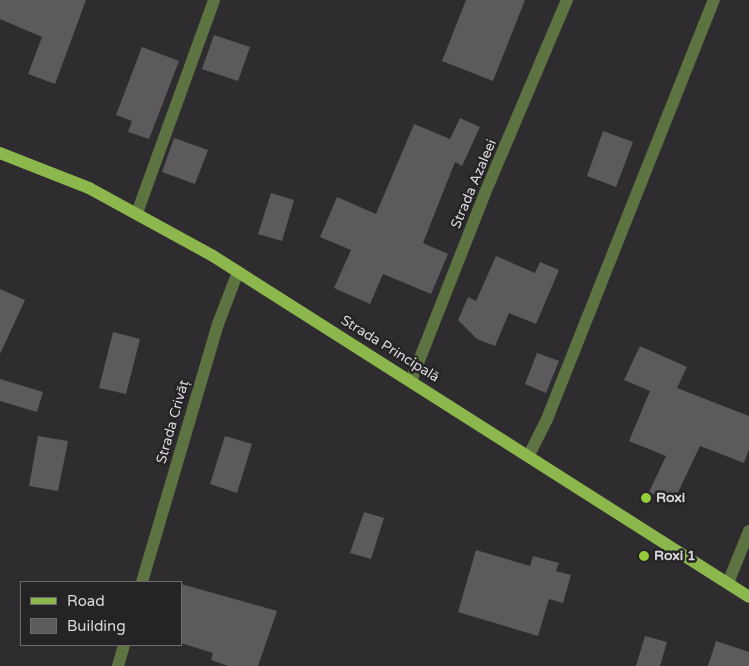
<!DOCTYPE html>
<html>
<head>
<meta charset="utf-8">
<style>
  body { margin:0 }
  #map { position:relative; width:749px; height:666px; overflow:hidden; background:#2f2c2f; font-family:"Varela Round",sans-serif }
  div>[style] { position:absolute }
  [style*='--x'] { left:calc(var(--x)*1px); top:calc(var(--y)*1px); width:calc(var(--w)*1px); rotate:calc(var(--a)*1deg) }
  .building>* { inset:0; background:#5d5a5e }
  .minor>* { height:12px; margin:-6px; padding:0 6px; transform-origin:6px; border-radius:6px; background:#5d7342 }
  .major>* { height:12px; margin:-6px; padding:0 6px; transform-origin:6px; border-radius:6px; background:#8bb74c }
  .dots>* { width:14px; height:14px; translate:-50% -50%; box-sizing:border-box; border:2px solid #252326; border-radius:50% }
  span { translate:-50% -50%; white-space:nowrap; text-align:center; line-height:1.15; -webkit-text-stroke:5px #252326; paint-order:stroke }
  .street-label { font-size:14px; color:#dad8da }
  .poi-label { font-size:14px; color:#dad8da; font-weight:700 }
  .left { translate:0 -50%; text-align:left }
  .legend { position:absolute; left:20px; top:581px; width:162px; height:65px; box-sizing:border-box; background:#252326; border:1px solid #6d6b6e; margin:0; padding:6px 9px; list-style:none; font-size:15px; color:#dad8da }
  .legend li { display:flex; align-items:center; gap:10px; height:25px }
  .legend b { width:25px; border:1px solid #6d6b6e }
</style>
</head>
<body>
<div id="map">
  <div class="building">
    <div style="clip-path:polygon(0 0,86px 0,55px 84px,28px 74px,42px 37px,0 19px)"></div>
    <div style="clip-path:polygon(466px 0,525px 0,493px 81px,442px 61px)"></div>
    <div style="clip-path:polygon(214px 35px,250px 47px,238px 81px,202px 69px)"></div>
    <div style="clip-path:polygon(142px 47px,179px 61px,149px 139px,128px 132px,132px 121px,116px 115px)"></div>
    <div style="clip-path:polygon(460px 118px,480px 127px,462px 166px,455px 162px,423px 243px,448px 254px,431px 294px,383px 274px,370px 304px,334px 288px,351px 250px,320px 237px,337px 197px,376px 214px,414px 124px,450px 139px)"></div>
    <div style="clip-path:polygon(603px 131px,633px 142px,616px 187px,587px 176px)"></div>
    <div style="clip-path:polygon(174px 138px,208px 150px,195px 184px,162px 172px)"></div>
    <div style="clip-path:polygon(271px 193px,294px 200px,282px 241px,258px 234px)"></div>
    <div style="clip-path:polygon(496px 256px,535px 273px,540px 262px,559px 270px,536px 324px,509px 313px,495px 346px,477px 339px,458px 320px,468px 297px,476px 301px)"></div>
    <div style="clip-path:polygon(0 289px,25px 300px,0 354px)"></div>
    <div style="clip-path:polygon(113px 332px,140px 339px,126px 394px,99px 388px)"></div>
    <div style="clip-path:polygon(640px 346px,687px 367px,677px 388px,749px 416px,749px 449px,744px 463px,700px 446px,673px 503px,649px 492px,666px 456px,629px 441px,650px 391px,624px 380px)"></div>
    <div style="clip-path:polygon(537px 353px,559px 361px,546px 393px,525px 384px)"></div>
    <div style="clip-path:polygon(0 379px,43px 392px,37px 412px,0 401px)"></div>
    <div style="clip-path:polygon(38px 436px,68px 441px,58px 491px,29px 486px)"></div>
    <div style="clip-path:polygon(225px 436px,252px 444px,237px 493px,210px 484px)"></div>
    <div style="clip-path:polygon(364px 512px,384px 518px,371px 559px,350px 553px)"></div>
    <div style="clip-path:polygon(476px 550px,530px 566px,533px 556px,559px 563px,556px 571px,571px 575px,563px 603px,549px 599px,538px 636px,458px 612px)"></div>
    <div style="clip-path:polygon(181px 584px,277px 611px,258px 666px,228px 666px,211px 660px,213px 653px,181px 643px)"></div>
    <div style="clip-path:polygon(645px 636px,667px 642px,660px 666px,636px 666px)"></div>
    <div style="clip-path:polygon(716px 641px,749px 652px,749px 666px,708px 666px)"></div>
  </div>
  <div class="minor">
    <div style="--x:137;--y:213;--w:226;--a:-70.1"></div>
    <div style="--x:411;--y:381;--w:202;--a:-68.5"></div>
    <div style="--x:485;--y:193;--w:210;--a:-67"></div>
    <div style="--x:529;--y:455;--w:40;--a:-63.4"></div>
    <div style="--x:547;--y:419;--w:451;--a:-68.3"></div>
    <div style="--x:142;--y:582;--w:269;--a:-73.6"></div>
    <div style="--x:218;--y:324;--w:56;--a:-69"></div>
    <div style="--x:728;--y:583;--w:56;--a:-68"></div>
    <div style="--x:118;--y:666;--w:22;--a:-74"></div>
  </div>
  <div class="major">
    <div style="--x:0;--y:153;--w:96;--a:21.5"></div>
    <div style="--x:89;--y:188;--w:141;--a:28.7"></div>
    <div style="--x:213;--y:256;--w:635;--a:32.46"></div>
  </div>
  <div class="dots">
    <div style="left:646px;top:498px;background:#95cc3a"></div>
    <div style="left:644px;top:556px;background:#95cc3a"></div>
  </div>
  <div class="street-label">
    <span style="left:474px;top:184px;rotate:-67deg">Strada Azaleei</span>
    <span style="left:390px;top:349px;rotate:32deg">Strada Principală</span>
    <span style="left:173px;top:422px;rotate:-74deg">Strada Crivăț</span>
  </div>
  <div class="poi-label">
    <span class="left" style="left:656px;top:498px">Roxi</span>
    <span class="left" style="left:654px;top:556px">Roxi 1</span>
  </div>
  <ul class="legend">
  <li><b style="height:6px;background:#8bb74c"></b>Road</li>
  <li><b style="height:14px;background:#5d5a5e"></b>Building</li>
  </ul>
</div>
</body>
</html>
